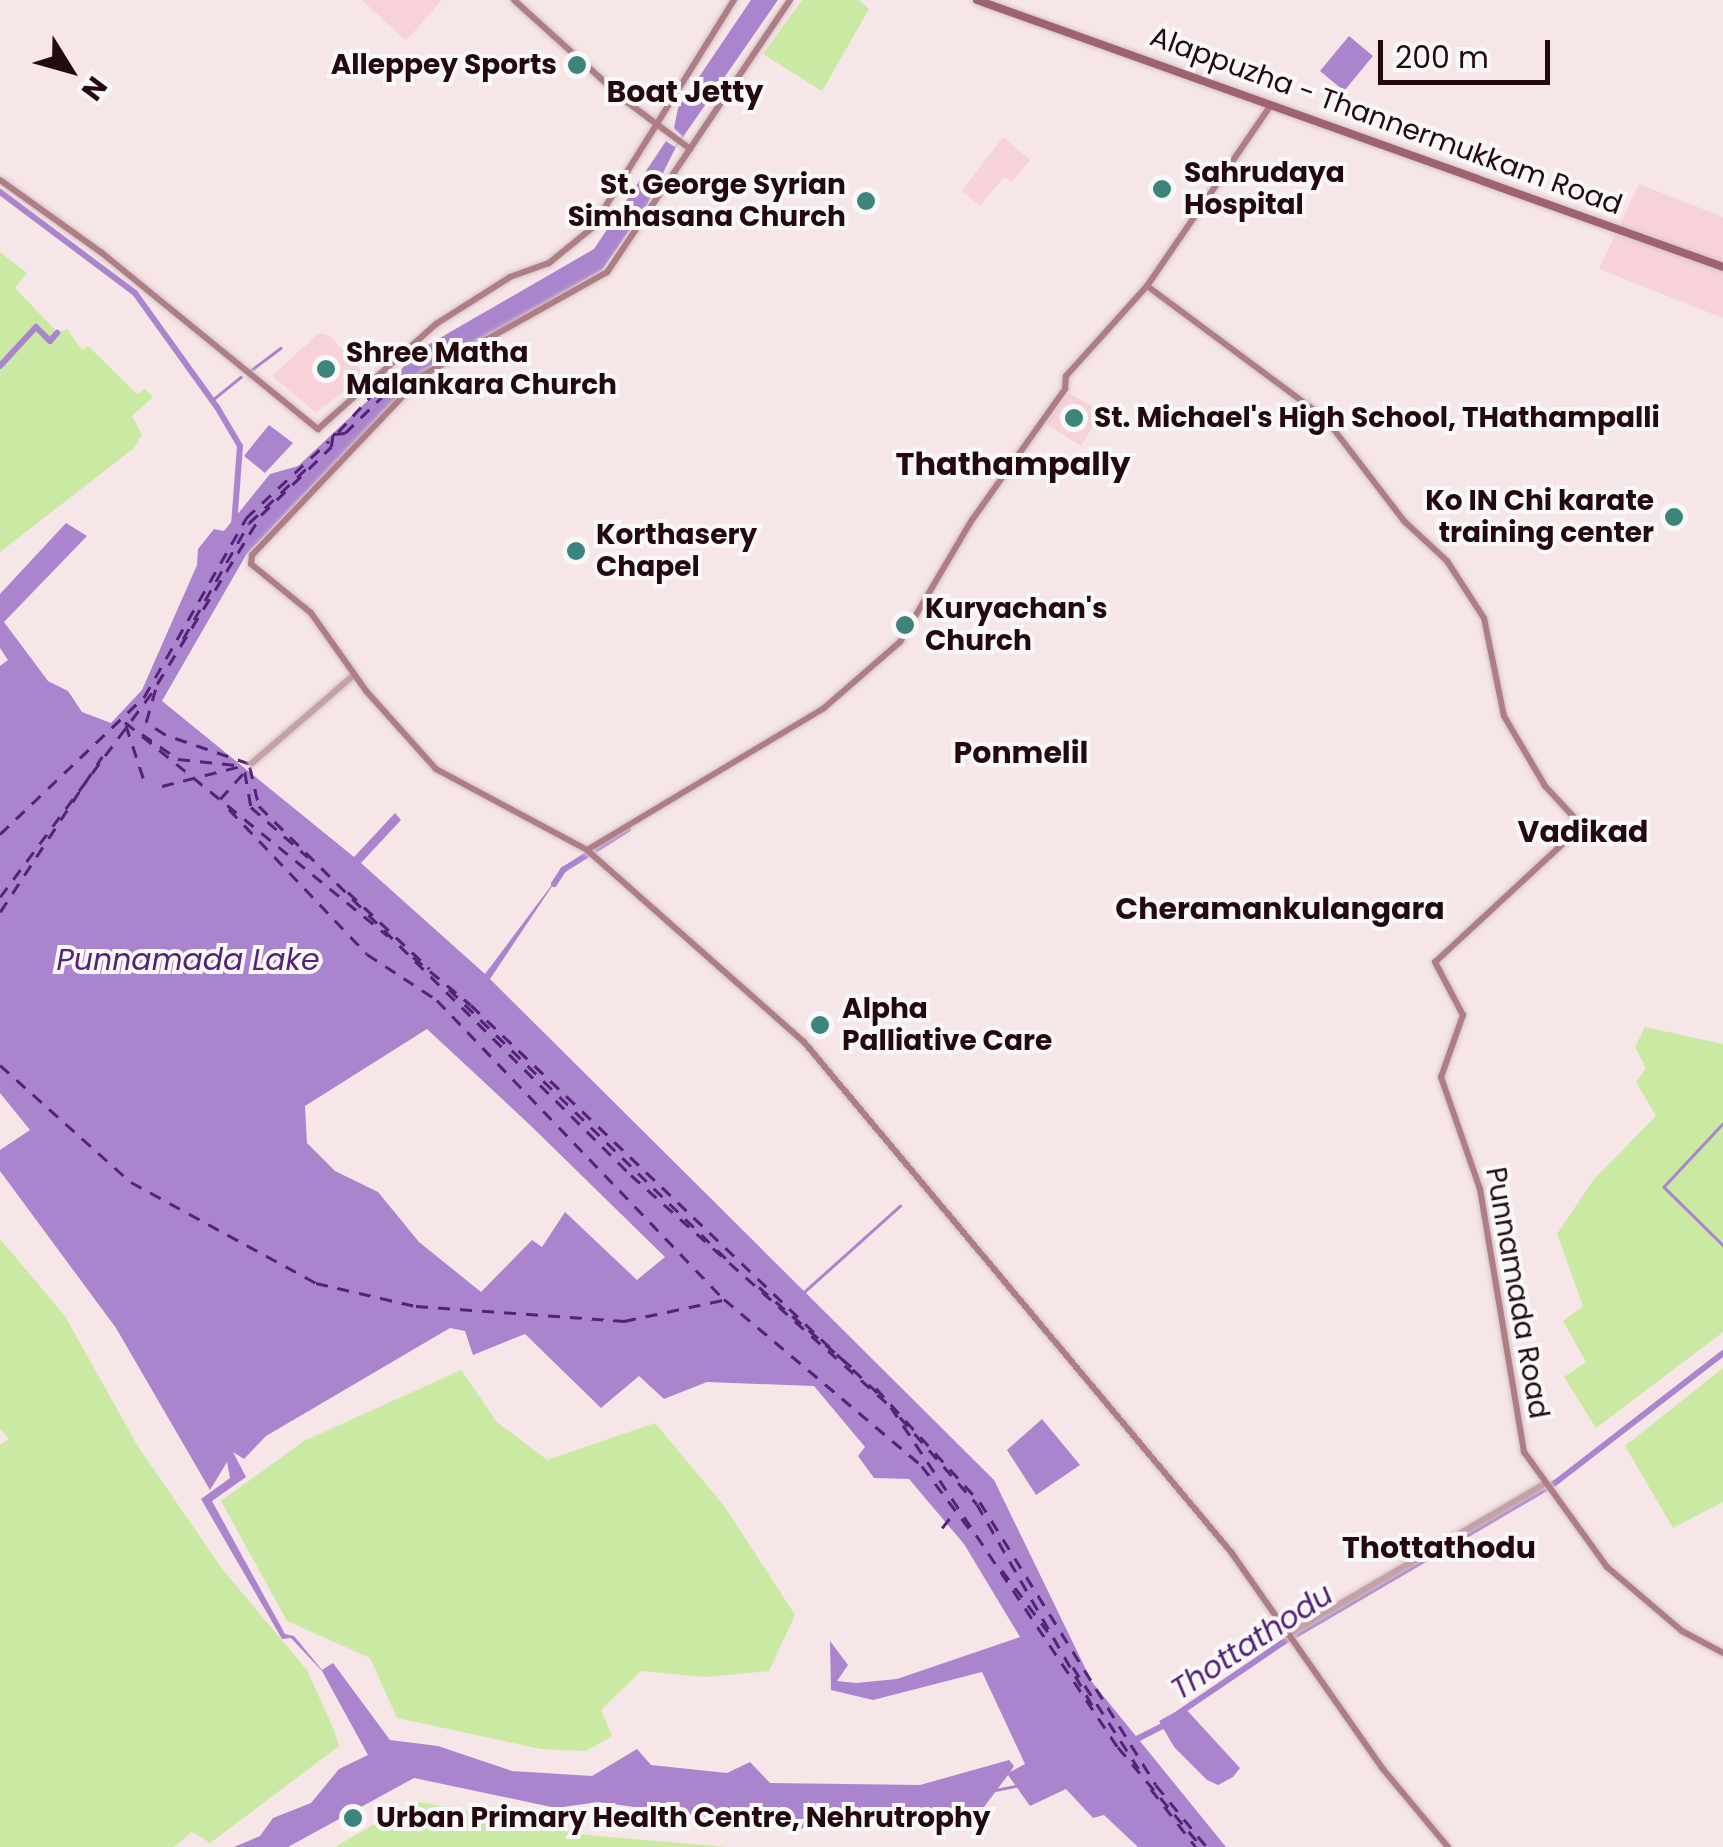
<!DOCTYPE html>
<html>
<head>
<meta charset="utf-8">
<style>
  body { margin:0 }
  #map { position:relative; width:1723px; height:1847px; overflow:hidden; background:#f6e6e8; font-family:Poppins,sans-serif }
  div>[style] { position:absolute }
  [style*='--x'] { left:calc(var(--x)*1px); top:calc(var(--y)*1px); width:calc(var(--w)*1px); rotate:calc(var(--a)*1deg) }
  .built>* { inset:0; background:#f7d3d9 }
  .green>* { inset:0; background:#cae9a3 }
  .water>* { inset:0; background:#ab84ce }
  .stream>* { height:2.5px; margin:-1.25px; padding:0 1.25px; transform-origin:1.25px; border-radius:1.25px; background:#ab84ce }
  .canal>* { height:6px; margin:-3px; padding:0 3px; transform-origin:3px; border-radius:3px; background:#ab84ce }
  .ferry>* { height:2.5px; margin-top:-1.25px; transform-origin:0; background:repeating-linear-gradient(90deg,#552179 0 12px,transparent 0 22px) }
  .roads { filter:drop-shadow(0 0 2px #d4c3c5) drop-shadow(0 0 2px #d4c3c5) }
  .tertiary>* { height:6px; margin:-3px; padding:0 3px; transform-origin:3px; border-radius:3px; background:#c3a1a6 }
  .secondary>* { height:6px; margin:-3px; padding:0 3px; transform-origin:3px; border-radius:3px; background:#ae7d86 }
  .primary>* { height:8px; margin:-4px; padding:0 4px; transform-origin:4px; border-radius:4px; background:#9e636e }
  .dots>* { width:28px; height:28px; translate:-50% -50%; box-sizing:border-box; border:5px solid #f8f8f8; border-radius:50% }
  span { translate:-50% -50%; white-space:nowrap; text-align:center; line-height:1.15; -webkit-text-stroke:8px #f8f8f8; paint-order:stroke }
  .poi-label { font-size:28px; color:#240a10; font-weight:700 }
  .right { translate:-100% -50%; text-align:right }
  .left { translate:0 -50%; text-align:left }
  .street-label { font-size:28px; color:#240a10 }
  .neighbourhood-label { font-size:30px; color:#240a10; font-weight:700 }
  .water-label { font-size:30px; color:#552179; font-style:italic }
  .quarter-label { font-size:32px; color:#240a10; font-weight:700 }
  .north { position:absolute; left:20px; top:20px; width:100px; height:100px; -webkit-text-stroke:8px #f8f8f8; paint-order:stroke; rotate:127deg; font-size:28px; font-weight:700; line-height:40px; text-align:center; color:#240a10 }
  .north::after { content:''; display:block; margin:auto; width:35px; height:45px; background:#240a10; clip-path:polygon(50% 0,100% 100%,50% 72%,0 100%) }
  .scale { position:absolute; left:1378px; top:40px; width:172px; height:45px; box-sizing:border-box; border:5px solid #240a10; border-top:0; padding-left:12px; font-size:30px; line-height:35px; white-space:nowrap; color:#240a10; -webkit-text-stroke:8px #f8f8f8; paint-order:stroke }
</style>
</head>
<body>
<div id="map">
  <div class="built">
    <div style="clip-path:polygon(362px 0,442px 0,406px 41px)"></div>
    <div style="clip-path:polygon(1003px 137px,1030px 160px,1012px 182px,1004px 177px,980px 206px,962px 191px)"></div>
    <div style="clip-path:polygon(1639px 184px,1723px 217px,1723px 318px,1599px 269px)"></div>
    <div style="clip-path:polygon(319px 333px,330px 336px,365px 375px,316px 413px,272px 376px)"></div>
    <div style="clip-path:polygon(1069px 393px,1102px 412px,1081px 446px,1046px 424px)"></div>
  </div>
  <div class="green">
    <div style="clip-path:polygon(802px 0,859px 0,869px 9px,822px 91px,763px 54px)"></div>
    <div style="clip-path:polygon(0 252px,27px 273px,15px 288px,58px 333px,67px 329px,82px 350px,88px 346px,137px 394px,145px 389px,153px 397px,132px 416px,142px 435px,134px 448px,0 552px)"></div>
    <div style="clip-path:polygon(1645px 1027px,1723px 1044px,1723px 1332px,1596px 1428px,1564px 1377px,1586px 1362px,1563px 1321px,1583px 1306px,1557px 1234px,1594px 1179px,1656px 1116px,1636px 1082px,1646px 1068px,1635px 1047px)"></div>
    <div style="clip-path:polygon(0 1239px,65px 1316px,137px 1445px,223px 1570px,307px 1670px,334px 1730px,339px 1746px,210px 1843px,192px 1832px,174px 1847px,0 1847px,0 1445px,9px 1439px,0 1429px)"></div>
    <div style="clip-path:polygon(1723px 1368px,1723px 1502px,1673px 1528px,1625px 1446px)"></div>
    <div style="clip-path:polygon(461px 1370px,497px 1422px,547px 1460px,655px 1423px,725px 1507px,795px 1615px,769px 1671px,706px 1677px,641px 1671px,601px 1710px,612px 1736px,586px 1751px,541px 1749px,397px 1718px,370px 1658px,287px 1621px,221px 1501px,304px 1441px)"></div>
    <div style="clip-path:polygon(414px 1801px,587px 1835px,725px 1847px,335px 1847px)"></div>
  </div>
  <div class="water">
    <div style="clip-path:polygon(evenodd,751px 0,778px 0,676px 147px,647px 205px,602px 270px,420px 374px,246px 555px,162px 701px,354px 857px,395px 813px,401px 820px,361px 863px,485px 974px,563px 870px,490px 979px,994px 1480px,1092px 1682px,1226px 1847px,1138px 1847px,1104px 1815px,1093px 1818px,1066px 1789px,1030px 1806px,1008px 1775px,984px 1807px,796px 1829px,598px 1802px,556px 1808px,414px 1778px,288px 1847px,234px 1847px,260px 1836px,273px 1818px,311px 1803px,339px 1769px,368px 1755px,322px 1671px,291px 1638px,282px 1639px,201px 1499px,230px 1478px,227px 1462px,210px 1490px,116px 1328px,0 1171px,0 1150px,30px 1130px,0 1093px,0 666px,8px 660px,0 648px,0 594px,66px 523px,87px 536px,4px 622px,48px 681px,68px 691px,82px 712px,111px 723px,142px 690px,197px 565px,198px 549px,214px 529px,224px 531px,270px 474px,298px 466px,426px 346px,594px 249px,666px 141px,675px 147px,682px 136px,674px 128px,678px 108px,751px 0,427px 1029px,530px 1125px,665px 1257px,637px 1280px,565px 1212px,542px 1247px,532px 1240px,481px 1292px,419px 1242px,378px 1192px,335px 1171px,307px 1143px,305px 1106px,427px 1029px,751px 0,450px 1328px,465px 1331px,473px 1355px,525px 1334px,601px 1408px,639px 1376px,664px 1399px,707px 1382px,814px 1386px,865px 1447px,858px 1456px,874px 1478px,909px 1479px,964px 1544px,1020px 1637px,897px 1679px,856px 1683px,837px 1681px,848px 1665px,830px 1641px,831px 1690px,873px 1700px,982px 1672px,1025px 1764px,1010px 1772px,1014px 1766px,1009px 1760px,920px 1785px,770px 1783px,750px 1762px,727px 1773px,651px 1765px,637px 1749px,592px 1776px,512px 1771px,438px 1746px,390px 1740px,333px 1663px,322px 1670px,294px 1636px,285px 1634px,212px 1501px,246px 1477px,233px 1452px,244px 1459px,266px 1436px,450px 1328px)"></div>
    <div style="clip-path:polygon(1349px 36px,1373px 56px,1344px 91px,1320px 71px)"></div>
    <div style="clip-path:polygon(269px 425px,293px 443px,265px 473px,244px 456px)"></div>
    <div style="clip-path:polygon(1042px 1419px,1080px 1465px,1036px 1495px,1007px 1450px)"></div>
    <div style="clip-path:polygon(1184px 1707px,1240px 1768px,1233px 1777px,1218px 1785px,1207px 1780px,1174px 1747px,1159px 1721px)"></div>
  </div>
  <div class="stream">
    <div style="--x:250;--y:371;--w:38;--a:-37"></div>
    <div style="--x:211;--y:401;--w:38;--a:-39"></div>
    <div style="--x:1723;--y:1124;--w:86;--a:133.1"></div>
    <div style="--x:1664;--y:1187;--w:83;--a:44.5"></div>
    <div style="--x:804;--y:1292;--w:129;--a:-41.9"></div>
    <div style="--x:995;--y:1790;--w:21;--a:-11"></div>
  </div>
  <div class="canal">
    <div style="--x:0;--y:192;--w:169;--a:36.8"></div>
    <div style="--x:135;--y:293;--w:140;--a:54.3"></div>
    <div style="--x:217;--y:407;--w:45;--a:59.5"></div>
    <div style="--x:240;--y:446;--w:80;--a:94.3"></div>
    <div style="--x:0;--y:366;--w:53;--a:-47.3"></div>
    <div style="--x:36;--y:327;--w:20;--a:45"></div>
    <div style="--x:50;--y:341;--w:11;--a:-49"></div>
    <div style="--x:554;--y:884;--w:17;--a:-57"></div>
    <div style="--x:563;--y:870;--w:77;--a:-32.2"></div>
    <div style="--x:1179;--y:1713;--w:125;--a:-34.2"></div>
    <div style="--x:1282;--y:1643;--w:316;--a:-30.4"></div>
    <div style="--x:1555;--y:1483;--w:212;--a:-37.7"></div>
    <div style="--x:1133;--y:1741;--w:37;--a:-27"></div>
  </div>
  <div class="ferry">
    <div style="--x:338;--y:432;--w:76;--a:-47.7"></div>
    <div style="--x:183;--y:639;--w:133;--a:-60.4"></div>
    <div style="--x:249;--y:523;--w:88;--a:-43.6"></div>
    <div style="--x:125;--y:722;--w:339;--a:39.1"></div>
    <div style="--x:126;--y:725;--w:64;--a:71.8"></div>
    <div style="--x:142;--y:734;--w:44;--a:34.8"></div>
    <div style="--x:178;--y:759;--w:58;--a:5.9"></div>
    <div style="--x:249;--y:764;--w:89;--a:-161"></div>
    <div style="--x:165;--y:735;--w:23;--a:-146"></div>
    <div style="--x:146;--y:722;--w:40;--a:-74"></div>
    <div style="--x:157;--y:684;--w:198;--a:-58.4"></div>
    <div style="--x:261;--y:515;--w:98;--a:-44.2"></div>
    <div style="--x:331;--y:447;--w:13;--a:-81"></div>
    <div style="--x:333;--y:434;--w:12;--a:-5"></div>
    <div style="--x:345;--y:433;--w:69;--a:-44.4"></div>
    <div style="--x:394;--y:385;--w:11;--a:-112"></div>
    <div style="--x:250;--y:767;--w:40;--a:77"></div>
    <div style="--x:259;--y:806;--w:524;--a:44.77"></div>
    <div style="--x:631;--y:1175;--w:348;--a:41.7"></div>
    <div style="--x:891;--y:1407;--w:409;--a:56.3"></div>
    <div style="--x:1118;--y:1747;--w:131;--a:50"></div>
    <div style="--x:245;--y:772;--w:36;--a:80"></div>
    <div style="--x:251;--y:807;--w:76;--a:41.3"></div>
    <div style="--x:162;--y:786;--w:81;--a:-14.2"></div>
    <div style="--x:220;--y:799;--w:38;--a:-48"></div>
    <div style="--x:229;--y:809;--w:200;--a:46.4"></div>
    <div style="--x:367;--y:954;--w:84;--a:33.3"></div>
    <div style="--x:437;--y:1000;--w:414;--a:46.2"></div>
    <div style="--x:724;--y:1299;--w:259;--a:40.1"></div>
    <div style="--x:922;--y:1466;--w:88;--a:52.9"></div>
    <div style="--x:0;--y:834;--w:199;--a:-43.6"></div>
    <div style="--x:144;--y:697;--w:206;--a:-60.3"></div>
    <div style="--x:246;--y:518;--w:113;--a:-42.9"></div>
    <div style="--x:348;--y:892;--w:112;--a:43.2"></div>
    <div style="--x:0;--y:897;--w:258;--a:-53.4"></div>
    <div style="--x:0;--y:912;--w:186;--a:-56.7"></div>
    <div style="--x:413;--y:957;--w:75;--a:39.6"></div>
    <div style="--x:471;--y:1005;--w:567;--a:43.64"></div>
    <div style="--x:449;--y:989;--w:392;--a:44.2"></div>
    <div style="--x:0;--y:1065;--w:176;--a:41.8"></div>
    <div style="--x:131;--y:1182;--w:211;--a:28.6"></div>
    <div style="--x:316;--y:1283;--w:103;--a:13"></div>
    <div style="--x:416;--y:1306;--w:209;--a:4.1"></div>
    <div style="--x:624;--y:1321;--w:101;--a:-12"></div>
    <div style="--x:759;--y:1287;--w:127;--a:40.8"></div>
    <div style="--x:876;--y:1388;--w:154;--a:47.6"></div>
    <div style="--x:980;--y:1502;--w:333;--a:58.1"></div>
    <div style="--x:1156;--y:1785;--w:80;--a:50.6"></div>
    <div style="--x:900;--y:1417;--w:116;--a:48.5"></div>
    <div style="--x:977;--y:1504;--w:235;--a:60.2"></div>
    <div style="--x:942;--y:1528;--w:18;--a:-52"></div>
    <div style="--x:1002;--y:1570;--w:77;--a:53.4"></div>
    <div style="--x:1073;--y:1667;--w:121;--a:57.1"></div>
    <div style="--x:1151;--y:1789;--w:73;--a:52.2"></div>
  </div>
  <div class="roads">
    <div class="tertiary">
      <div style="--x:252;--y:763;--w:135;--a:-40.8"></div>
      <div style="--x:1287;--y:1635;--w:298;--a:-30.4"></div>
    </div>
    <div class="secondary">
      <div style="--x:514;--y:0;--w:152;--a:42.1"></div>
      <div style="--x:627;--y:102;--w:79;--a:36.7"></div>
      <div style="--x:790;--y:0;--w:328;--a:123.9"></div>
      <div style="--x:607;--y:272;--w:212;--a:150.7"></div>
      <div style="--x:422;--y:376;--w:247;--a:133.5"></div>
      <div style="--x:252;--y:555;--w:9;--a:96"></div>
      <div style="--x:251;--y:564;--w:77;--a:39.2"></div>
      <div style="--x:311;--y:613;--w:97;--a:54.7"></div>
      <div style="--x:367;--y:692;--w:103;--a:48.1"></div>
      <div style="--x:436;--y:769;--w:171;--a:28.2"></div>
      <div style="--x:587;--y:850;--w:290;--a:41.5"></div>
      <div style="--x:804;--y:1042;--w:665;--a:50.06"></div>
      <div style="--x:1231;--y:1552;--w:264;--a:55"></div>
      <div style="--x:1382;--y:1768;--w:103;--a:50.1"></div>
      <div style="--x:0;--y:180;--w:125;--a:35.6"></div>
      <div style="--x:102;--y:253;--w:279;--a:39.2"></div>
      <div style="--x:318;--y:429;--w:158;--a:-41.7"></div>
      <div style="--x:436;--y:324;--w:88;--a:-32.4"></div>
      <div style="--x:510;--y:277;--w:41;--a:-19.7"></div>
      <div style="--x:549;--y:263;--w:55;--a:-39.1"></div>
      <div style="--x:592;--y:228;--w:269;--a:-58.1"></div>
      <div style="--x:1147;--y:286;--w:222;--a:36.6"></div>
      <div style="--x:1325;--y:418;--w:130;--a:52.5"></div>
      <div style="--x:1404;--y:521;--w:59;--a:42.9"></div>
      <div style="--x:1447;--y:561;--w:68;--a:57"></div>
      <div style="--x:1484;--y:618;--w:100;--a:78.5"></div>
      <div style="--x:1504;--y:716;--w:81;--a:59.6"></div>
      <div style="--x:1545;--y:786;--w:54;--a:47.2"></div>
      <div style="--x:1582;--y:826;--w:200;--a:137.2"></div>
      <div style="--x:1435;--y:962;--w:60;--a:62.2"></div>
      <div style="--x:1463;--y:1015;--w:66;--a:109.5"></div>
      <div style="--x:1441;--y:1077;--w:119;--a:70.8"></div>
      <div style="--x:1480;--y:1189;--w:267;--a:80.5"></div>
      <div style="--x:1524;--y:1452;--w:142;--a:54.2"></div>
      <div style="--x:1607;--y:1567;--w:99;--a:40.5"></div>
      <div style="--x:1682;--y:1631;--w:47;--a:28.2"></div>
      <div style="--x:587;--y:850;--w:276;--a:-30.9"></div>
      <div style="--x:824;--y:708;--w:101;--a:-41"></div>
      <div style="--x:900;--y:642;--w:142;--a:-59.5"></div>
      <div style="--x:972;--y:520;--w:161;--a:-54.6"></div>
      <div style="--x:1065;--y:389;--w:13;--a:-86"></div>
      <div style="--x:1066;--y:376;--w:121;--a:-48"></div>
      <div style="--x:1147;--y:286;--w:219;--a:-55.6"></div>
    </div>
    <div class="primary">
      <div style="--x:977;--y:0;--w:792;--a:19.69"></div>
    </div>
  </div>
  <div class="dots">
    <div style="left:577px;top:65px;background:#3d847d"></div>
    <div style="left:1162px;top:189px;background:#3d847d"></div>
    <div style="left:866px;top:201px;background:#3d847d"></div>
    <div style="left:326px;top:369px;background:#3d847d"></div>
    <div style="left:1074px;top:418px;background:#3d847d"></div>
    <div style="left:1674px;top:517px;background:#3d847d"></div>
    <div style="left:576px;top:551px;background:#3d847d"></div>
    <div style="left:905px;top:625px;background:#3d847d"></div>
    <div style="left:820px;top:1025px;background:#3d847d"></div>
    <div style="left:353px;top:1818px;background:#3d847d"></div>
  </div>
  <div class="poi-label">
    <span class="right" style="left:557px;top:65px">Alleppey Sports</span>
    <span class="left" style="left:1184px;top:189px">Sahrudaya<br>Hospital</span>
    <span class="right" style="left:846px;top:201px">St. George Syrian<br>Simhasana Church</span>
    <span class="left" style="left:346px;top:369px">Shree Matha<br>Malankara Church</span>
    <span class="left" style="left:1094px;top:418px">St. Michael's High School, THathampalli</span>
    <span class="right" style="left:1654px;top:517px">Ko IN Chi karate<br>training center</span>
    <span class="left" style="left:596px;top:551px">Korthasery<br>Chapel</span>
    <span class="left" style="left:925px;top:625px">Kuryachan's<br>Church</span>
    <span class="left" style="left:842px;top:1025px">Alpha<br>Palliative Care</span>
    <span class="left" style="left:376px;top:1818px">Urban Primary Health Centre, Nehrutrophy</span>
  </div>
  <div class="street-label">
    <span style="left:1386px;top:121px;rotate:20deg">Alappuzha - Thannermukkam Road</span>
    <span style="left:1517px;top:1293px;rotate:80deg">Punnamada Road</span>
  </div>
  <div class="neighbourhood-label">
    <span style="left:685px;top:92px">Boat Jetty</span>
    <span style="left:1021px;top:753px">Ponmelil</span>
    <span style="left:1583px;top:832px">Vadikad</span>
    <span style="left:1280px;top:909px">Cheramankulangara</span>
    <span style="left:1439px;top:1548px">Thottathodu</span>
  </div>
  <div class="water-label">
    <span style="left:188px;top:960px">Punnamada Lake</span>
    <span style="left:1252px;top:1642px;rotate:-33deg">Thottathodu</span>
  </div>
  <div class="quarter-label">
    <span style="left:1013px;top:464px">Thathampally</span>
  </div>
  <div class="north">N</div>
  <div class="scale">200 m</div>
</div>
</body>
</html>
